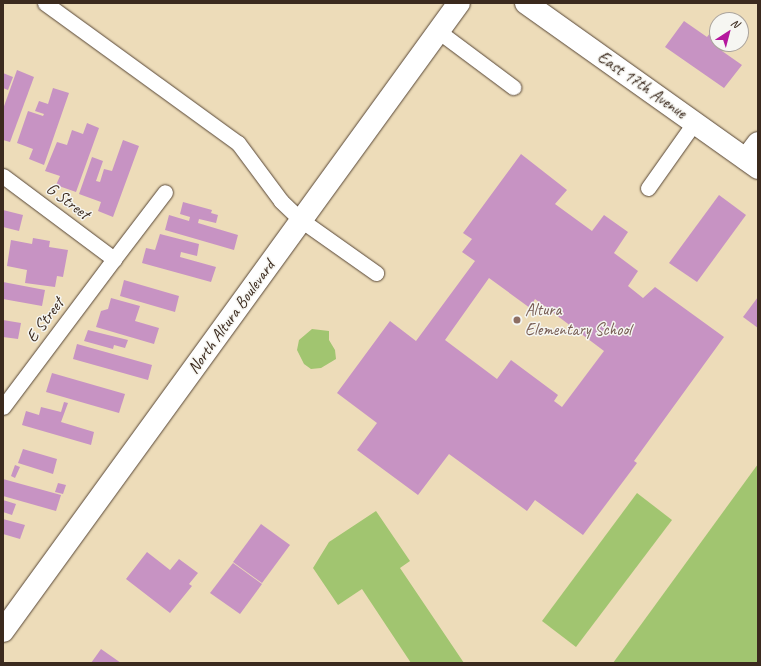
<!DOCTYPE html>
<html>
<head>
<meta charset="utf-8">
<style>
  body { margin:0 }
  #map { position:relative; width:761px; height:666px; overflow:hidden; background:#eddcb9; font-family:Caveat,sans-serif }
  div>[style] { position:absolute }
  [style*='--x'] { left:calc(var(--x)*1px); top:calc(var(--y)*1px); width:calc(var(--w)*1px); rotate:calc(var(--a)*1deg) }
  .green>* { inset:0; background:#a1c570 }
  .building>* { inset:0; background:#c793c3 }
  .roads { filter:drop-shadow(0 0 1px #564535) drop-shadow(0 0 1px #564535) }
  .service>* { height:15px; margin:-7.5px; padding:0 7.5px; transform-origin:7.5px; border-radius:7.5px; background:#fff }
  .minor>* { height:22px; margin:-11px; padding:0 11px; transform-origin:11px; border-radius:11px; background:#fff }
  .dots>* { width:11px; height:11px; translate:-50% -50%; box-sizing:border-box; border:2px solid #f6f6f2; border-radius:50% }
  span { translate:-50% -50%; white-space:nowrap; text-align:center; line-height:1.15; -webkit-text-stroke:3px #f6f6f2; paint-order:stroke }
  .street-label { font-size:17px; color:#3b2a1e }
  .education-label { font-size:17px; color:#785e54 }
  .left { translate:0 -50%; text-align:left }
  .frame { position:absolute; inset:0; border:4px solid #3b2a1e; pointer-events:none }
  .north { position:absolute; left:709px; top:12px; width:40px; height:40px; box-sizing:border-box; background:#f6f6f2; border:1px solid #aba49d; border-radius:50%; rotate:36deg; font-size:11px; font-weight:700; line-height:16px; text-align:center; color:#3b2a1e }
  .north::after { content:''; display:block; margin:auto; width:14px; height:18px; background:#b5179e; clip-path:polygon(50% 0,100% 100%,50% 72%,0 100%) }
</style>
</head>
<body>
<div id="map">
  <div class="green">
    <div style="clip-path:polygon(312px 329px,329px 331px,329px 340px,335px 350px,336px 359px,321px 368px,311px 369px,304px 364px,297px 350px,299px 340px)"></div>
    <div style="clip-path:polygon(758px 464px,758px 663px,613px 663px)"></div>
    <div style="clip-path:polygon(637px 493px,672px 520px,576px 647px,542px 621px)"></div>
    <div style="clip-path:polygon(376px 511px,410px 561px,400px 568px,464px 663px,411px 663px,362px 589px,338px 605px,313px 568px,329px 542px)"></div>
  </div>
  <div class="building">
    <div style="clip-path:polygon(684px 21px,707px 37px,717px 24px,717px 44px,727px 44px,722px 51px,742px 65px,724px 88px,665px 47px)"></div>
    <div style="clip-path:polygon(17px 70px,34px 77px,10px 142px,3px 140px,3px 109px)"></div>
    <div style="clip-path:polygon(3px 73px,13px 77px,8px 90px,3px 88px)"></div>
    <div style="clip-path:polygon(53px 88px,69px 93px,44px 165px,29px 159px,33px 149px,17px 143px,28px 111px,43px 116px,44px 114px,35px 111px,39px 101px,48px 104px)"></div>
    <div style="clip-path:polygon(87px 123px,99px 128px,76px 192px,56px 185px,60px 176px,45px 171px,57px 142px,67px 145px,72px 130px,83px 134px)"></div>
    <div style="clip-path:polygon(123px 140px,139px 146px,113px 217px,98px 211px,101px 202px,79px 194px,92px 157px,103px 161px,96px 181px,100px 182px,104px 169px,112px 171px)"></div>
    <div style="clip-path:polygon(evenodd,521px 154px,567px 190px,555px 204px,592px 231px,604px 215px,628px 232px,614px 253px,638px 271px,628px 286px,643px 298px,655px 287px,724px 337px,634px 461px,637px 463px,583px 535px,535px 500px,527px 511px,449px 454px,418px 495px,357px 450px,377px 423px,337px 393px,390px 321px,416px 341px,475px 261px,462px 252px,472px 239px,463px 233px,521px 154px,489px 278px,530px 308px,535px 299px,604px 351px,562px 407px,554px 401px,558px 395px,511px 360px,497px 379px,445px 340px,489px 278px)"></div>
    <div style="clip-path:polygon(719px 195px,746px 215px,697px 282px,669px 263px)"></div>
    <div style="clip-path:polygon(183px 202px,212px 210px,211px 213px,218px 215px,216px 223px,199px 219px,198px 223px,238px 235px,234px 250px,165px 230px,169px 215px,189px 221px,190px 217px,180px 214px)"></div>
    <div style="clip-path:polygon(3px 210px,23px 215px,19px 231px,3px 227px)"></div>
    <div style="clip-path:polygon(160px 234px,199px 244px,197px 256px,181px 252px,180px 257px,216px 267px,211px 282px,142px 263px,146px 248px,155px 250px)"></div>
    <div style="clip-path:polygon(33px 238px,50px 241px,49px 247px,68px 250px,63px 277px,57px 276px,55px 287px,25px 283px,27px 270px,7px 266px,11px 240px,32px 244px)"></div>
    <div style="clip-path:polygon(124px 280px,179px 296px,175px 312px,120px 296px)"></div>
    <div style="clip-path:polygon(3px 282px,45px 290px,42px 306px,3px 299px)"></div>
    <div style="clip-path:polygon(758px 297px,758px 328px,743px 317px)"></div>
    <div style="clip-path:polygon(111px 298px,140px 306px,135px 321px,159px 328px,154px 344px,96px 327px,101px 311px,108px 309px)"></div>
    <div style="clip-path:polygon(3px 320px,21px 323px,18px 339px,3px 337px)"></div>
    <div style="clip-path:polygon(88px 330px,128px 340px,125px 348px,114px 345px,113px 349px,84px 341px)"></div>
    <div style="clip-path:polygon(77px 344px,152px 365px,148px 380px,73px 359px)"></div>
    <div style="clip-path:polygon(52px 373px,125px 394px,119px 413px,46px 392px)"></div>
    <div style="clip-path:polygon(64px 402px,68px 403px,61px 422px,94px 432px,91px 445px,22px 425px,26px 411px,39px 415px,41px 407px,61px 412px)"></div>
    <div style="clip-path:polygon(23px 449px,57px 459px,53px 474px,18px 463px)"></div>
    <div style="clip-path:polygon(15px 465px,20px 467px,15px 478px,11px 476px)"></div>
    <div style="clip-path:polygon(3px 479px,61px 495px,56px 511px,3px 496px)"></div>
    <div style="clip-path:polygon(58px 483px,66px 485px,63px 494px,55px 492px)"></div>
    <div style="clip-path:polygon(3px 500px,16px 504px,12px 515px,3px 512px)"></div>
    <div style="clip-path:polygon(3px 519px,25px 525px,20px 539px,3px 534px)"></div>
    <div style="clip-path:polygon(261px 524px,290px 545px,262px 583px,233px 562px)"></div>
    <div style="clip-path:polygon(147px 552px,170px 570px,179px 559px,198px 573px,189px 584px,192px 586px,170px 613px,126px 579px)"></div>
    <div style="clip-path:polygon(233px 563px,262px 584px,240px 614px,210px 593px)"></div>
    <div style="clip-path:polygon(101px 649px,121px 663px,91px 663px)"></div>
  </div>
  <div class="roads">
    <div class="service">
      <div style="--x:45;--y:3;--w:238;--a:36"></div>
      <div style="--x:238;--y:143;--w:72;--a:53.4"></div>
      <div style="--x:281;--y:201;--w:28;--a:44"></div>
      <div style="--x:301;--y:220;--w:92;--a:35.2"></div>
      <div style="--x:438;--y:31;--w:94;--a:36.7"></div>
      <div style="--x:3;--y:176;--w:139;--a:36.8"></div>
      <div style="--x:114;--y:259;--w:185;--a:126.9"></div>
      <div style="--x:648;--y:188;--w:80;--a:-54.7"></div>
      <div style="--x:114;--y:259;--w:84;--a:-52.7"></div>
    </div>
    <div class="minor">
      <div style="--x:526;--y:3;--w:285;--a:35.4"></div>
      <div style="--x:746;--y:159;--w:20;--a:-53"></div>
      <div style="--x:3;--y:631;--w:776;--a:-54.02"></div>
    </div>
  </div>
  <div class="dots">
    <div style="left:517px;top:320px;background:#8d6e63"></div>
  </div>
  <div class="street-label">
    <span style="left:642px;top:85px;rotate:35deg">East 17th Avenue</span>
    <span style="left:68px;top:201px;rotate:37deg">G Street</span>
    <span style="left:231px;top:317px;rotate:-54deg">North Altura Boulevard</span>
    <span style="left:45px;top:320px;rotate:-53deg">E Street</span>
  </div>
  <div class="education-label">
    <span class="left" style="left:525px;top:320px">Altura<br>Elementary School</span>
  </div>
  <div class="frame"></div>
  <div class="north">N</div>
</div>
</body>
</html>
